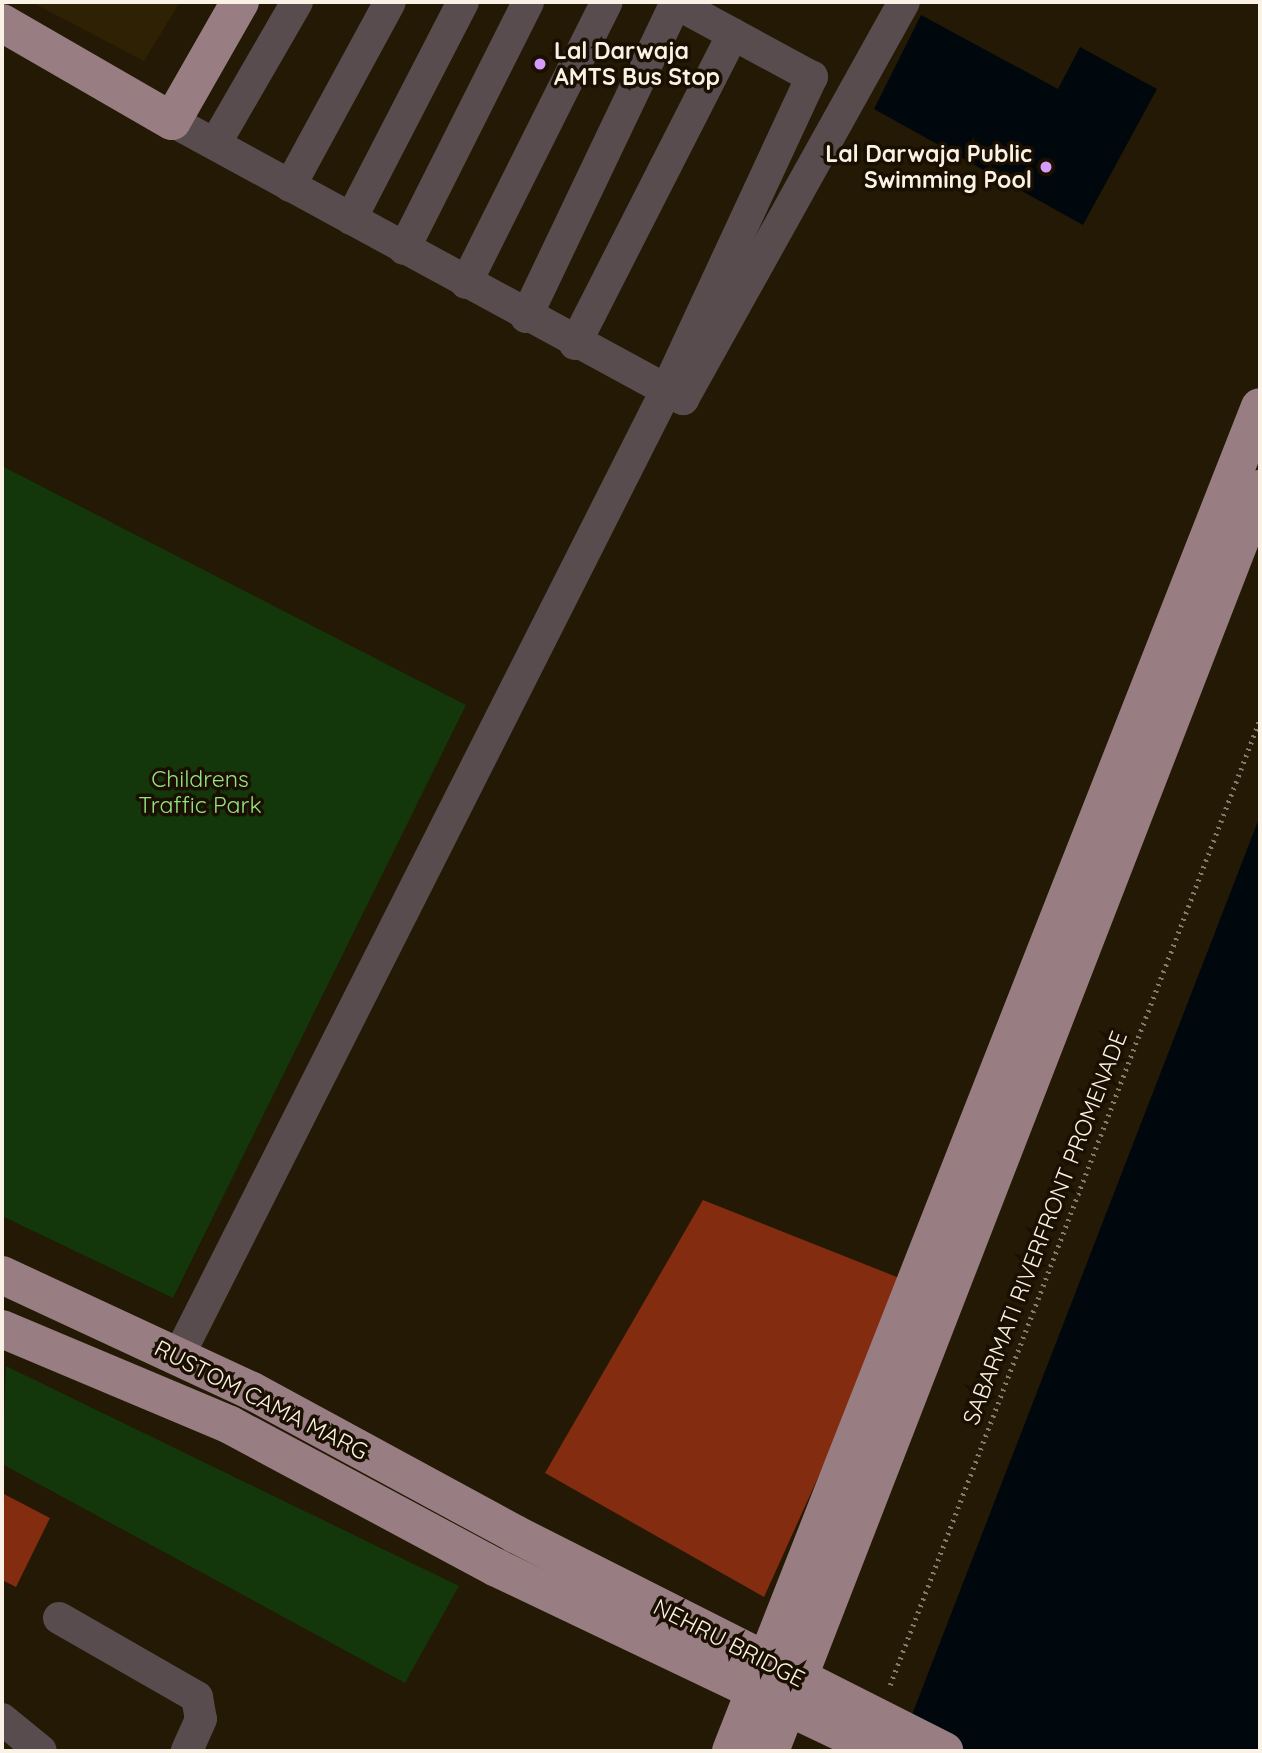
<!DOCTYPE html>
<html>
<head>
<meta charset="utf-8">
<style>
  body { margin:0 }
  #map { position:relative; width:1262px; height:1753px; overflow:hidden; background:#231904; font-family:Quicksand,sans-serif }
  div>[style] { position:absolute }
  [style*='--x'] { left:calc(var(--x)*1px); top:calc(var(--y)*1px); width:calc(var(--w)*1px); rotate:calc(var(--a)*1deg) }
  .built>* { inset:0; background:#2f2104 }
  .green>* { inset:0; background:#13360a }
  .water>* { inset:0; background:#00070d }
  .building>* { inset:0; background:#832c10 }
  .path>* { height:4.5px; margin-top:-2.25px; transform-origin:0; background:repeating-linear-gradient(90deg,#837a69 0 2px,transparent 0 7px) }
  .minor>* { height:32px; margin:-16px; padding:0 16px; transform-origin:16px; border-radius:16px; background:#594c4e }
  .major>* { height:38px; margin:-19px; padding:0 19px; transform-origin:19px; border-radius:19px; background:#987e82 }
  .major-bridge>* { height:38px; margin:-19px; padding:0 19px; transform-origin:19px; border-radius:19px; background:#987e82 }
  .dots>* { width:19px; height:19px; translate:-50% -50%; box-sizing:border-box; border:4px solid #1a0f00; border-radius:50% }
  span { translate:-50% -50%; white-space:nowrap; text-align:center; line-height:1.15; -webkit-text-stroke:7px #1a0f00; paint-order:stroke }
  .poi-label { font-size:23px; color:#f9f2e5; font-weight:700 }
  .left { translate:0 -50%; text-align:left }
  .right { translate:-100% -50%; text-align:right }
  .park-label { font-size:23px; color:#93e580 }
  .street-label { font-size:23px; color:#f9f2e5 }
  .frame { position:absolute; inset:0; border:4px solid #f9f2e5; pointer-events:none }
</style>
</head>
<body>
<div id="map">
  <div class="built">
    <div style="clip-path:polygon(31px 2px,180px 2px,144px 61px)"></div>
  </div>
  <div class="green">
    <div style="clip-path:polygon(2px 466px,466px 705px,173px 1298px,2px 1216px)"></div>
    <div style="clip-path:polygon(6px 1366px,459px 1586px,405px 1683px,2px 1464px)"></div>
  </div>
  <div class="water">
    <div style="clip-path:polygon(921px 15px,1058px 89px,1080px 47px,1157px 89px,1083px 225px,874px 109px)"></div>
    <div style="clip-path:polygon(1260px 816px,1260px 1751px,898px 1751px)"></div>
  </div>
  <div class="building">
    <div style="clip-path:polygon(703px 1200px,907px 1281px,764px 1597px,545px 1473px)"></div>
    <div style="clip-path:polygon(2px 1493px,50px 1518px,16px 1587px,2px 1580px)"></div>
  </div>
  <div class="path">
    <div style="--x:890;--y:1685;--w:1034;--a:-69.04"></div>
  </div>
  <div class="minor">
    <div style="--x:172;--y:121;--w:582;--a:28.55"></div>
    <div style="--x:683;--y:399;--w:454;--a:-60.9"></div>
    <div style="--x:215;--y:144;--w:164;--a:-60"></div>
    <div style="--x:290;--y:186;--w:209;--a:-61.5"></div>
    <div style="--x:351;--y:219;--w:244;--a:-62.7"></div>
    <div style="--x:404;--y:249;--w:276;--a:-63.3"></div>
    <div style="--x:466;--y:283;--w:314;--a:-63.4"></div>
    <div style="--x:526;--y:317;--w:348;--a:-64.5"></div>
    <div style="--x:575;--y:344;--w:348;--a:-63"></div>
    <div style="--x:178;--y:1357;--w:1080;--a:-63.2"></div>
    <div style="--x:665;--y:393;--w:349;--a:-65.1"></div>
    <div style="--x:812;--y:77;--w:157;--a:-151.5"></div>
    <div style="--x:59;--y:1618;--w:159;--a:29.8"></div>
    <div style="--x:197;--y:1697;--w:22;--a:80"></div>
    <div style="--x:201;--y:1719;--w:35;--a:114"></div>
    <div style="--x:2;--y:1719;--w:50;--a:39.4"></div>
  </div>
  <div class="major">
    <div style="--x:2;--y:23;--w:196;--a:30"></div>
    <div style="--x:172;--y:121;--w:137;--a:-60.3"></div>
    <div style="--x:2;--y:1275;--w:276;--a:24.9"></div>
    <div style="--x:252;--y:1391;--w:299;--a:28.5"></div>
    <div style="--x:2;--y:1329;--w:247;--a:22.8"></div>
    <div style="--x:230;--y:1425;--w:301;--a:28.2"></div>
    <div style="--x:731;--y:1751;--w:1444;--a:-68.52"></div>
    <div style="--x:770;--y:1751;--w:1354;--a:-68.78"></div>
  </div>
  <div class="major-bridge">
    <div style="--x:515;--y:1534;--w:481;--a:26.8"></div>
    <div style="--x:495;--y:1567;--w:427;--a:25.5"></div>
  </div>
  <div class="dots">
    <div style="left:540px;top:64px;background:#d49cfb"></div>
    <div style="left:1046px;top:167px;background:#d49cfb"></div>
  </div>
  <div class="poi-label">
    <span class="left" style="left:554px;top:64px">Lal Darwaja<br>AMTS Bus Stop</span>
    <span class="right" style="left:1032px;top:167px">Lal Darwaja Public<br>Swimming Pool</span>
  </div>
  <div class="park-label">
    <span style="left:200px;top:792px">Childrens<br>Traffic Park</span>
  </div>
  <div class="street-label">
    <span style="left:1045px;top:1228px;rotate:-69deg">SABARMATI RIVERFRONT PROMENADE</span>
    <span style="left:261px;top:1400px;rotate:27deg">RUSTOM CAMA MARG</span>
    <span style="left:729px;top:1643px;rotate:27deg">NEHRU BRIDGE</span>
  </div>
  <div class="frame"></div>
</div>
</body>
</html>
